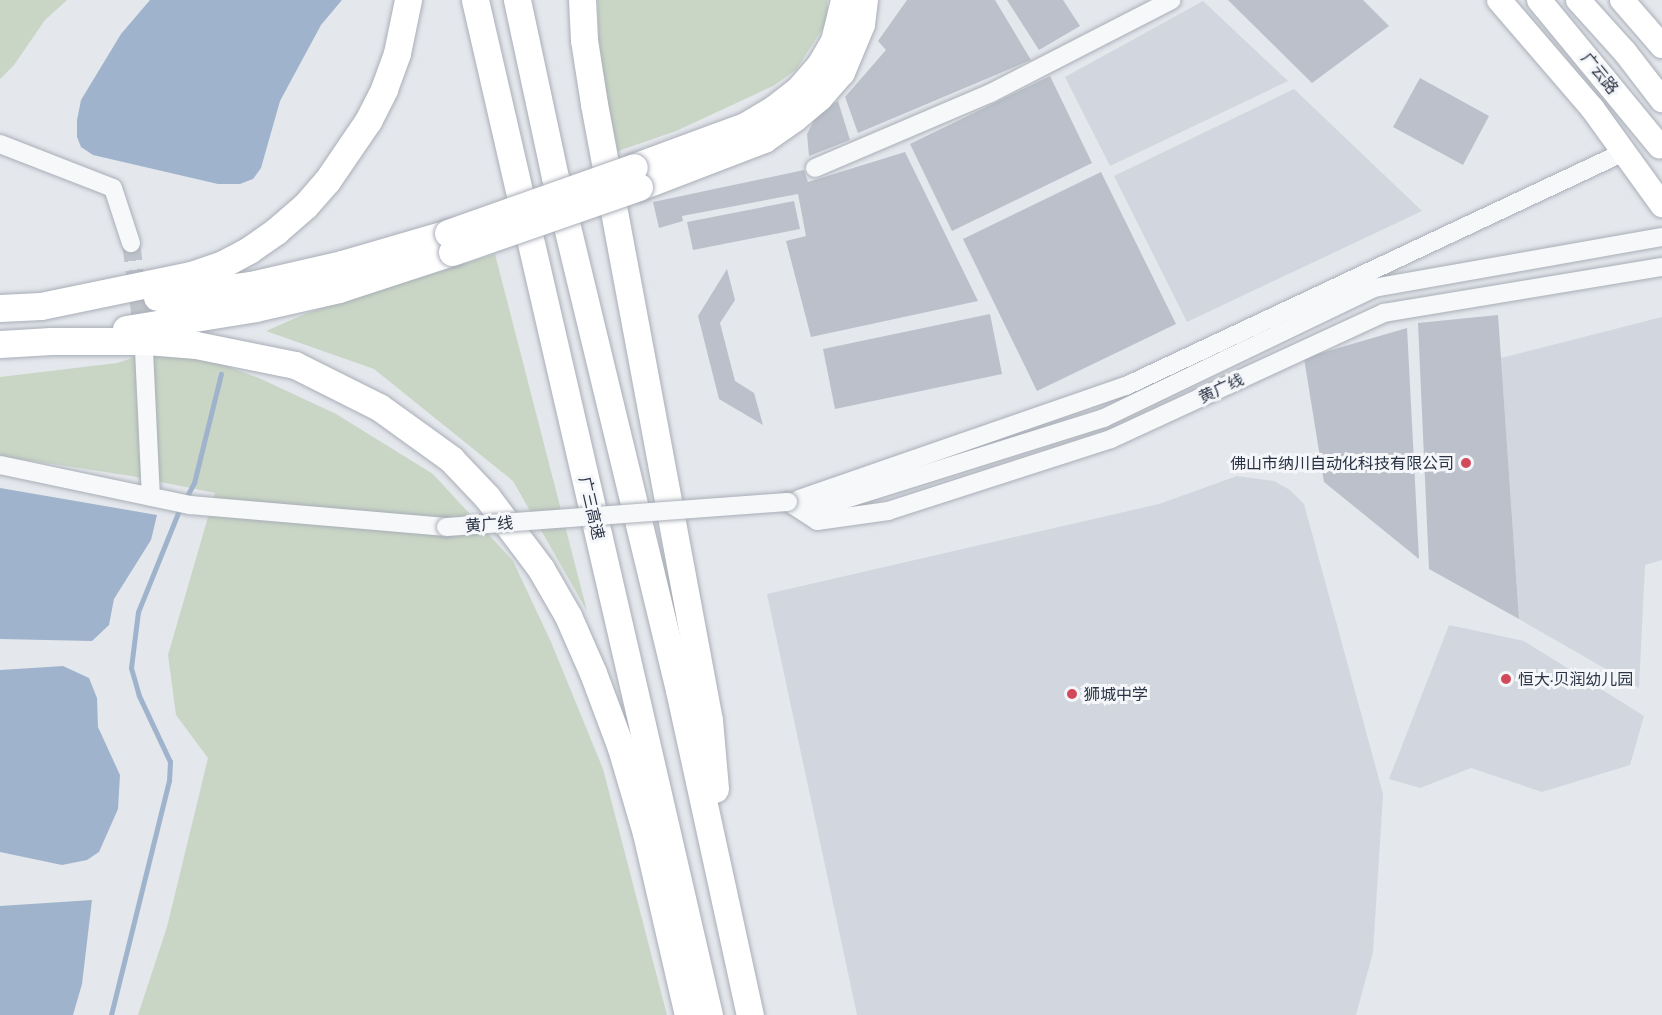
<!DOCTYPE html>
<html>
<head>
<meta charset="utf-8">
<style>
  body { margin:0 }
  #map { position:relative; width:1662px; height:1015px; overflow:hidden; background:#e4e7ec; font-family:Barlow,"Noto Sans SC",sans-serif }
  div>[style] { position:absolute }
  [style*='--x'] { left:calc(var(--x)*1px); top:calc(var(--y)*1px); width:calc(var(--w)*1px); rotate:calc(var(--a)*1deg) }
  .built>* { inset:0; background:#d2d6de }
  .green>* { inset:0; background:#c9d6c5 }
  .water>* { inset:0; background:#9fb4cc }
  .stream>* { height:4.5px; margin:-2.25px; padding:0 2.25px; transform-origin:2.25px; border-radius:2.25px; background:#9fb4cc }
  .building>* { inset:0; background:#bbc0ca }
  .minor-tunnel>* { height:18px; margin-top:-9px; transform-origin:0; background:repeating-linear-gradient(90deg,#bfc3cb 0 18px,transparent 0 27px) }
  .roads { filter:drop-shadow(0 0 2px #a9aeb7) drop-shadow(0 0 2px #a9aeb7) }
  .minor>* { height:18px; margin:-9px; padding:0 9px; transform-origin:9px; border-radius:9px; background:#f7f8fa }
  .major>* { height:24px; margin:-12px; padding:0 12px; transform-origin:12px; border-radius:12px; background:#fff }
  .highway>* { height:27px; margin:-13.5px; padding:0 13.5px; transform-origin:13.5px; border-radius:13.5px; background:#fff }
  .bridges { filter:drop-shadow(0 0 2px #a9aeb7) drop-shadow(0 0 2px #a9aeb7) }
  .minor-bridge>* { height:18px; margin:-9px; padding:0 9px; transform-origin:9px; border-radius:9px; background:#f7f8fa }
  .highway-bridge>* { height:27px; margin:-13.5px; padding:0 13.5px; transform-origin:13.5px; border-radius:13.5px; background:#fff }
  .dots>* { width:16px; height:16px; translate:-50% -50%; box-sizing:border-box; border:3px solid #f4f6f9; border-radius:50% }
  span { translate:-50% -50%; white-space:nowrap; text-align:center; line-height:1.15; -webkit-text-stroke:6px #f4f6f9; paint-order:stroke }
  .street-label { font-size:16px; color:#2b3445 }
  .poi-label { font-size:16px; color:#2b3445 }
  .right { translate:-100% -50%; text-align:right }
  .left { translate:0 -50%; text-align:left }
</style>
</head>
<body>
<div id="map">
  <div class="built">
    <div style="clip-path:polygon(1203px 1px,1288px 81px,1110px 166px,1065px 77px)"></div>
    <div style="clip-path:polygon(1294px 89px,1422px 211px,1187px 322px,1114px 176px)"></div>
    <div style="clip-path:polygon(1662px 317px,1662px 560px,1645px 565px,1639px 688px,1519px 619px,1501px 358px)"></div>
    <div style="clip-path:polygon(1237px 476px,1274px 481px,1290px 490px,1304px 504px,1383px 794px,1373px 952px,1356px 1015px,857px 1015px,767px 594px,1159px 504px)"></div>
    <div style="clip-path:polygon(1449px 625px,1524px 641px,1644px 716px,1630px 765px,1542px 792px,1471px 768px,1420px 788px,1389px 779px)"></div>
  </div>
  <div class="green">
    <div style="clip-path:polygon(0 0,67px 0,45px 20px,14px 65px,0 79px)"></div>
    <div style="clip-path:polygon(598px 0,827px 0,828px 20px,796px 70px,773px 86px,676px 131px,618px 151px,599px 61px)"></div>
    <div style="clip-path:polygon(495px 254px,587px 611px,513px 481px,374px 369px,266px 331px,307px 313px)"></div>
    <div style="clip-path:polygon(157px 350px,189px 352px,259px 378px,336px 414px,433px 474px,513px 561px,551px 642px,603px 769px,667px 1015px,138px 1015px,167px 927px,208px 758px,176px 715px,168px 655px,215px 493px,131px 476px,0 456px,0 377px,117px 363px)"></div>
  </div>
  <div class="water">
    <div style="clip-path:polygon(150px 0,342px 0,321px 25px,280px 101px,261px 168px,253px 179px,240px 184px,218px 184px,93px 155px,81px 147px,77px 137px,77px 120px,81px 100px,121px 34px)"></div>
    <div style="clip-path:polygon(0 488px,157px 515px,151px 540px,114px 599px,109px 625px,92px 641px,0 639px)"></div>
    <div style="clip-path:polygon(63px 666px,89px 678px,97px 698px,98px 727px,120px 775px,118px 809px,99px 852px,87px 860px,62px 865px,0 852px,0 670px)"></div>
    <div style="clip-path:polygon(92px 900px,82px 984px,73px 1015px,0 1015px,0 906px)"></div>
  </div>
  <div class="stream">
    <div style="--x:186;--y:498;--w:17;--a:-62"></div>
    <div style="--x:194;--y:483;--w:112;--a:-76.1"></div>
    <div style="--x:111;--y:1015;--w:241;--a:-76.1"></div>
    <div style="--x:169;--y:781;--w:19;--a:-87"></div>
    <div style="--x:170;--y:762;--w:73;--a:-115.2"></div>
    <div style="--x:139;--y:696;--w:29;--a:-106"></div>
    <div style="--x:131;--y:668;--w:56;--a:-82.9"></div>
    <div style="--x:138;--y:612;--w:112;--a:-68"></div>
  </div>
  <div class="building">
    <div style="clip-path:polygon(907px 0,995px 0,1031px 60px,858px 133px,845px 97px,886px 50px,878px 41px)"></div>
    <div style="clip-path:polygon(1007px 0,1063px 0,1080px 26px,1039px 50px)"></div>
    <div style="clip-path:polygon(1228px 0,1363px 0,1389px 26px,1312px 83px)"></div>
    <div style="clip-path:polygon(1050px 76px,1092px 163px,952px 231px,910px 144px)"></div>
    <div style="clip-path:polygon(1420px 78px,1489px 116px,1463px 165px,1393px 127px)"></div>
    <div style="clip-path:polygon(838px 101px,850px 140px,809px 156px,807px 134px,818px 113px)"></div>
    <div style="clip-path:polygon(905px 152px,978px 301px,811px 337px,786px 241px,806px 236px,798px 194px,682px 216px,683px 221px,659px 228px,653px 202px,804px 170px,808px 182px)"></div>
    <div style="clip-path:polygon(1101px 172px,1176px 324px,1037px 391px,963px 239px)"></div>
    <div style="clip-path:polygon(794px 201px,800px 229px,693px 250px,687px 222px)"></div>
    <div style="clip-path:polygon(727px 269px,735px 300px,720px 323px,735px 381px,754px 393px,763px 425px,719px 399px,698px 316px)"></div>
    <div style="clip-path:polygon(990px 314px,1002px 374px,835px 409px,823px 349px)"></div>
    <div style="clip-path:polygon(1498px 315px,1501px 358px,1519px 619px,1429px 569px,1418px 323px)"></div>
    <div style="clip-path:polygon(1407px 328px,1419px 559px,1324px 482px,1304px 358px)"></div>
  </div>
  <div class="minor-tunnel">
    <div style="--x:131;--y:243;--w:94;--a:82.6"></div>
  </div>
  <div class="roads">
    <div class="minor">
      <div style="--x:0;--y:144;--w:121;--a:21.3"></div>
      <div style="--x:113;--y:188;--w:58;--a:71.9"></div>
      <div style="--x:815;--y:168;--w:191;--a:-23.1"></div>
      <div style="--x:991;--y:93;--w:203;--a:-27.2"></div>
      <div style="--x:1662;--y:237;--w:292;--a:170"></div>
      <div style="--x:1374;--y:288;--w:300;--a:154.3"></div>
      <div style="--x:1104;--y:418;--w:288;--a:162.6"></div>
      <div style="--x:829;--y:504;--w:41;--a:-177.2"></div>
      <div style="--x:788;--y:502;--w:35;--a:33"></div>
      <div style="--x:817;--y:521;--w:72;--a:-8"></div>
      <div style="--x:888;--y:511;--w:234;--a:-17.9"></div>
      <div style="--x:1111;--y:439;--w:301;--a:-24.8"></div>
      <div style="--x:1384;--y:313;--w:282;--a:-9.4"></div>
      <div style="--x:144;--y:350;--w:147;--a:87.3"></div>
      <div style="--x:0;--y:465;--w:194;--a:11.9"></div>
      <div style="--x:190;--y:505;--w:257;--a:4.9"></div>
      <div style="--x:799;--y:499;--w:346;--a:-19.1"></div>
      <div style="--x:1126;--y:386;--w:550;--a:-25.17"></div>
    </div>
    <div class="major">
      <div style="--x:1499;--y:0;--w:143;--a:49.3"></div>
      <div style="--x:1592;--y:108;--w:120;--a:54.2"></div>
      <div style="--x:1539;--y:0;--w:190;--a:50.5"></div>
      <div style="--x:1578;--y:0;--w:70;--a:47.9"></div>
      <div style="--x:1625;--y:52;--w:61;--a:52.4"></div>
      <div style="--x:1622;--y:0;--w:61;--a:49"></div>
    </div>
    <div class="highway">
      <div style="--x:475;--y:0;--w:1042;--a:77.02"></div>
      <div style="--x:517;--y:0;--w:181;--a:77.9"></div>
      <div style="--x:555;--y:177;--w:528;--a:76.41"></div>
      <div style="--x:679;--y:690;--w:333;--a:77.7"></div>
      <div style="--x:582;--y:0;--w:40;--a:87.1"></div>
      <div style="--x:584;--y:40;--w:65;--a:81.1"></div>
      <div style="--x:594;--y:104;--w:627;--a:79.43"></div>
      <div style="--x:709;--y:720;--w:69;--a:85"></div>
      <div style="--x:634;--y:167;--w:118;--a:-20.3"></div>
      <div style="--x:745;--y:126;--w:35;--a:-31"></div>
      <div style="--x:775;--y:108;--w:31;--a:-38"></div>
      <div style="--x:799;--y:89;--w:32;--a:-49"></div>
      <div style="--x:820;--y:65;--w:28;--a:-60"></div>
      <div style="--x:834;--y:41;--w:42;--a:-76.3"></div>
      <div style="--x:639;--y:187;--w:134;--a:-21"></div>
      <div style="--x:764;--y:139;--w:37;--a:-35"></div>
      <div style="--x:794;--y:118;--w:33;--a:-40"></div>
      <div style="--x:819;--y:97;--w:33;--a:-49"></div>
      <div style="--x:841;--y:72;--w:52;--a:-67.4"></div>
      <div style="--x:861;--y:24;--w:24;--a:-83"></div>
      <div style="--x:157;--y:297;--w:95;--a:-7.3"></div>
      <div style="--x:251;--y:285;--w:93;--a:-13"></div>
      <div style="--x:342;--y:264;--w:110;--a:-16.3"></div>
      <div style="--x:0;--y:308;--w:41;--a:-2.8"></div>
      <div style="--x:41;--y:306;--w:153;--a:-11.7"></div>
      <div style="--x:191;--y:275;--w:34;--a:-19"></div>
      <div style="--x:223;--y:264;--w:30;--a:-28"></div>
      <div style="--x:249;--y:250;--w:33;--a:-35"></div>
      <div style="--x:276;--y:231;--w:38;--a:-41"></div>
      <div style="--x:305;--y:206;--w:33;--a:-49"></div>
      <div style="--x:327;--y:181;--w:73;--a:-55.7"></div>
      <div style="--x:368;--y:121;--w:36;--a:-63"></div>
      <div style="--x:384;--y:89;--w:38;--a:-70"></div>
      <div style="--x:397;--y:53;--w:54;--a:-78.3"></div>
      <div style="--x:126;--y:329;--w:131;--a:-9.2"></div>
      <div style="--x:255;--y:308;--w:86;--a:-12.7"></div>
      <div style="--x:339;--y:289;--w:119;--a:-18.1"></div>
      <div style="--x:0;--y:344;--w:51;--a:-3.4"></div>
      <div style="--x:51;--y:341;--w:96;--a:0"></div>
      <div style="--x:147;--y:341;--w:49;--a:4.7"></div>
      <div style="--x:196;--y:345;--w:101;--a:11.4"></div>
      <div style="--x:295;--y:365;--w:94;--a:26.6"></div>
      <div style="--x:379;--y:407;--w:89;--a:35.8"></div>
      <div style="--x:451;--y:459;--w:52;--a:46.5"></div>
      <div style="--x:487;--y:497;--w:90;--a:53.1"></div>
      <div style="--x:541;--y:569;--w:54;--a:60.1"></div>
      <div style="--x:568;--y:616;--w:62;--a:66.3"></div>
      <div style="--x:593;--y:673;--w:80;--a:69.5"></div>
      <div style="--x:621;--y:748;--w:89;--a:73.6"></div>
      <div style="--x:646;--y:833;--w:187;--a:77"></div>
    </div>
  </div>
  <div class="bridges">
    <div class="minor-bridge">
      <div style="--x:446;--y:527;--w:343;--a:-4.2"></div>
    </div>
    <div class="highway-bridge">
      <div style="--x:448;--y:233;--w:197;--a:-19.5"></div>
      <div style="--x:452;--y:252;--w:198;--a:-19.2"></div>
    </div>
  </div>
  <div class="dots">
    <div style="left:1466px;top:463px;background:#d1495b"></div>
    <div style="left:1506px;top:679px;background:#d1495b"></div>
    <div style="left:1072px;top:694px;background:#d1495b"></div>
  </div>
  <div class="street-label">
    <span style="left:1600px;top:73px;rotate:51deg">广云路</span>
    <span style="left:1221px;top:388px;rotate:-25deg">黄广线</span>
    <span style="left:592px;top:508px;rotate:77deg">广三高速</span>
    <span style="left:489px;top:524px;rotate:-4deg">黄广线</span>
  </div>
  <div class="poi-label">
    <span class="right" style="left:1454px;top:463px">佛山市纳川自动化科技有限公司</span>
    <span class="left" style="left:1518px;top:679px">恒大·贝润幼儿园</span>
    <span class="left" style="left:1084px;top:694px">狮城中学</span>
  </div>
</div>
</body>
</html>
